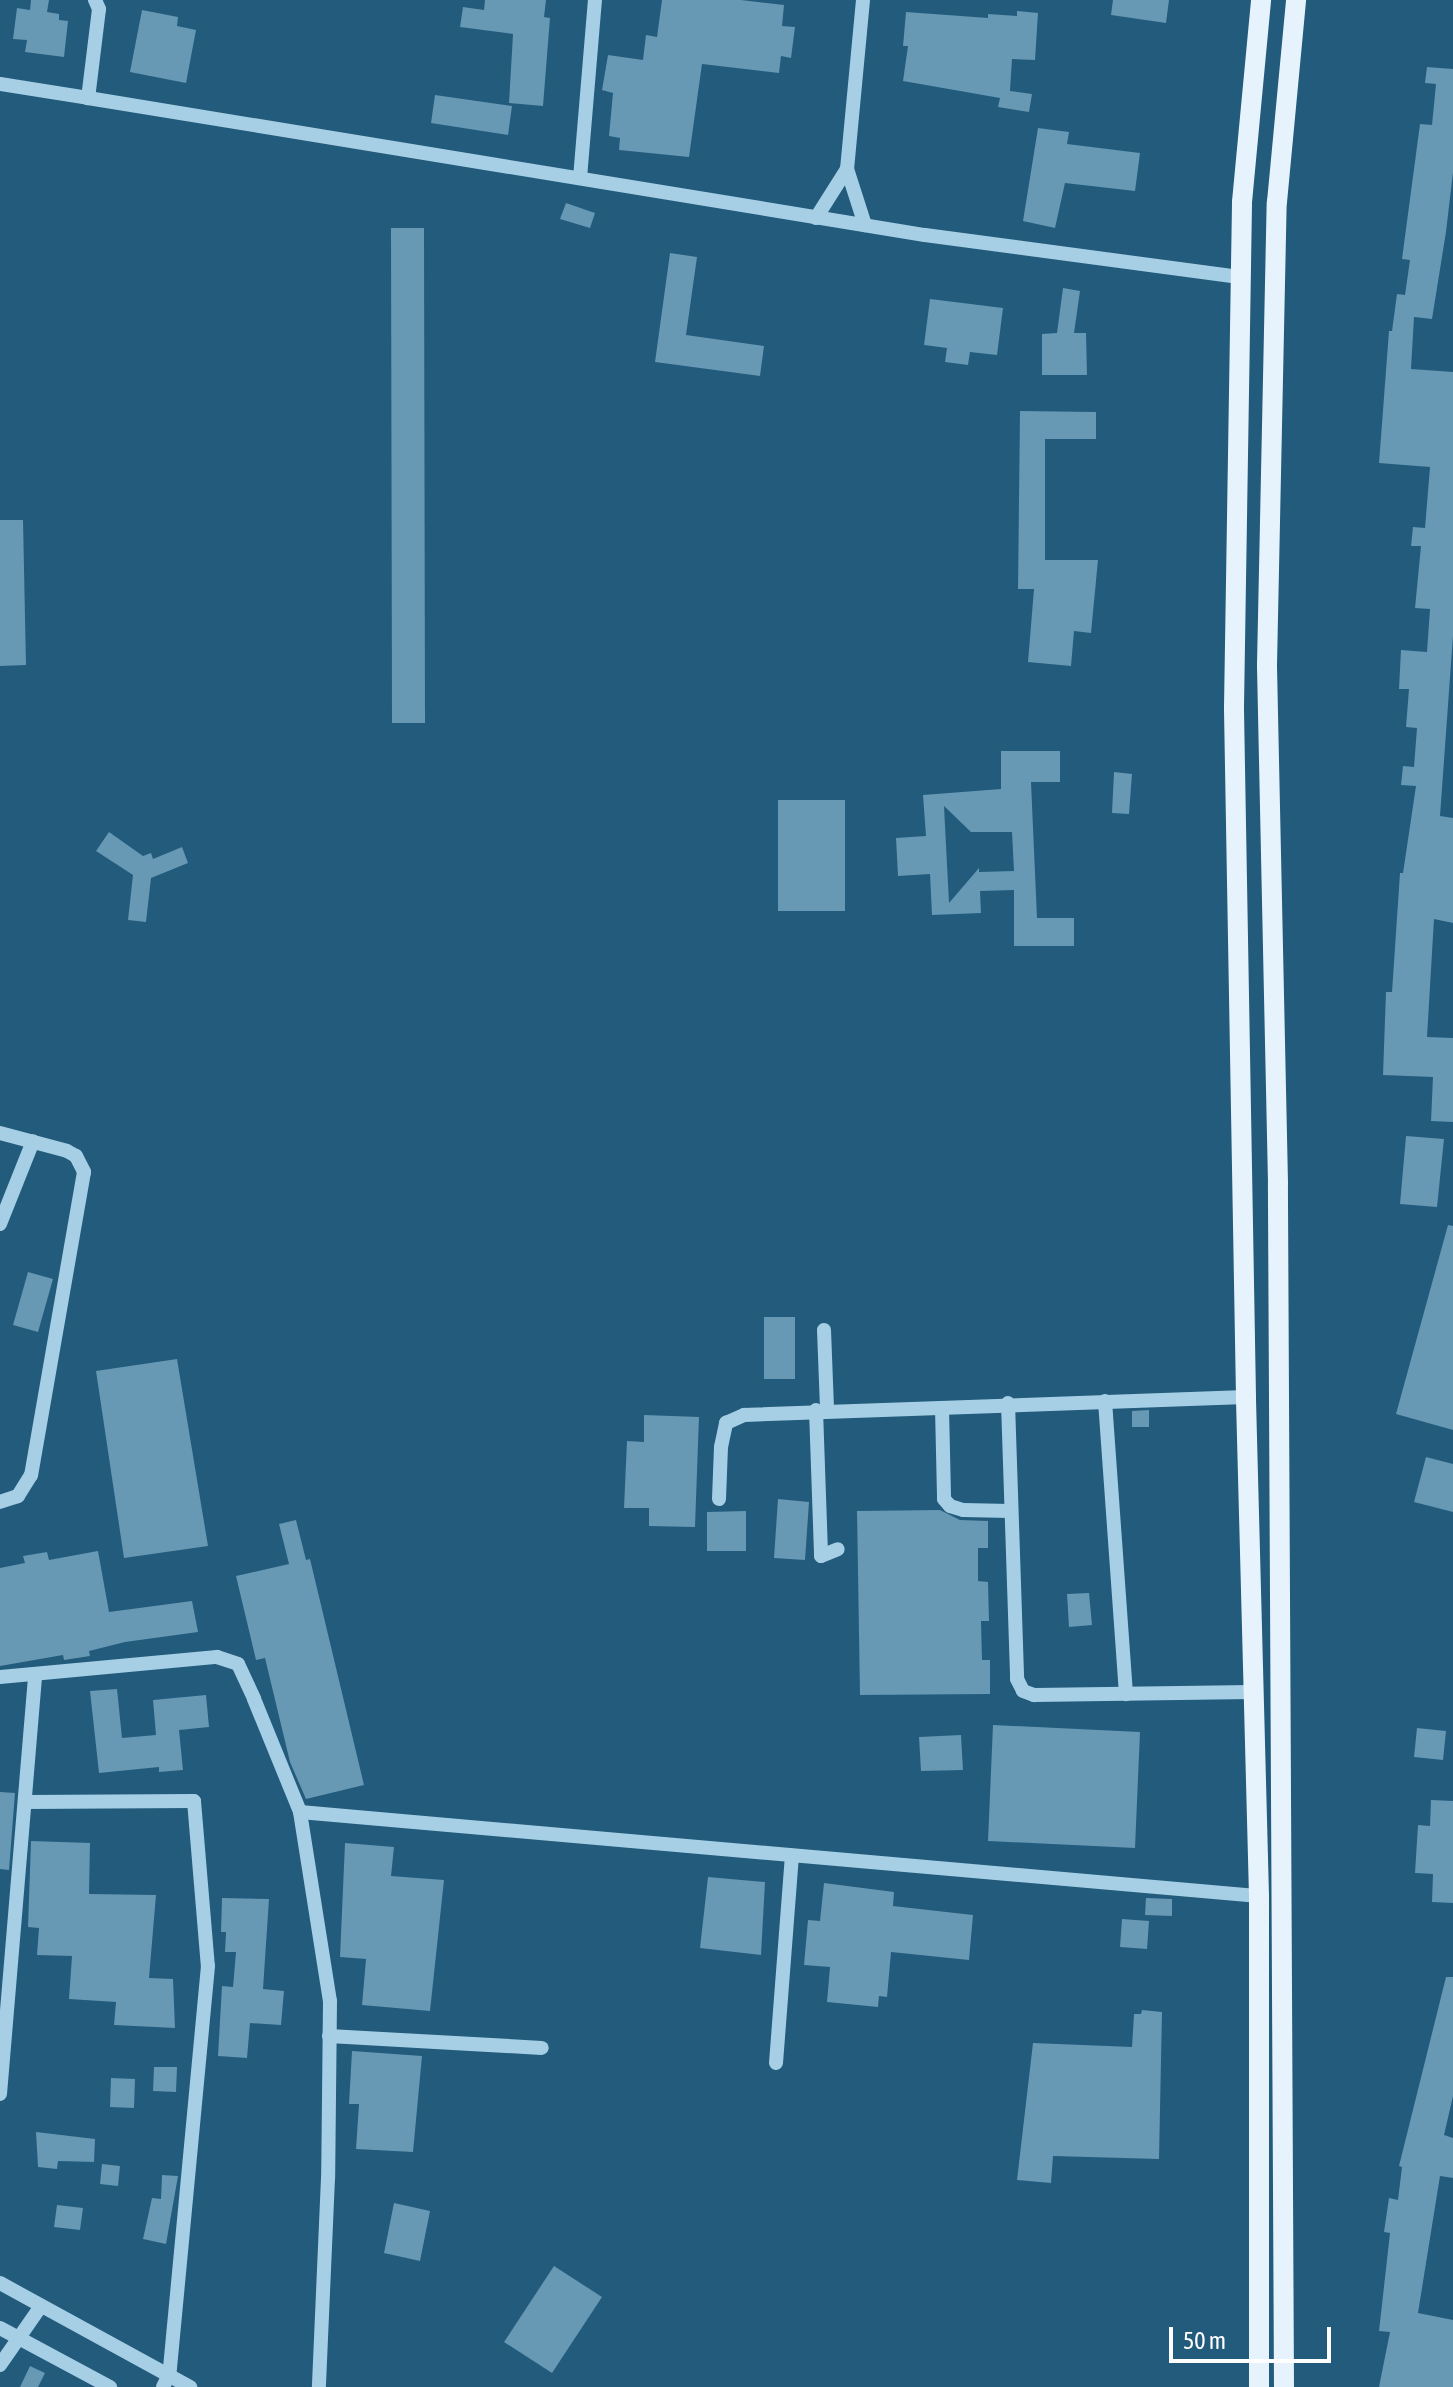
<!DOCTYPE html>
<html>
<head>
<meta charset="utf-8">
<style>
  body { margin:0 }
  #map { position:relative; width:1453px; height:2387px; overflow:hidden; background:#225b7c; font-family:"Asap Condensed",sans-serif }
  div>[style] { position:absolute }
  [style*='--x'] { left:calc(var(--x)*1px); top:calc(var(--y)*1px); width:calc(var(--w)*1px); rotate:calc(var(--a)*1deg) }
  .building>* { inset:0; background:#6798b4 }
  .minor>* { height:14px; margin:-7px; padding:0 7px; transform-origin:7px; border-radius:7px; background:#a6cfe5 }
  .major>* { height:20px; margin:-10px; padding:0 10px; transform-origin:10px; border-radius:10px; background:#e6f3fd }
  span { translate:-50% -50%; white-space:nowrap; text-align:center; line-height:1.15; -webkit-text-stroke:7px #225b7c; paint-order:stroke }
  .scale { position:absolute; left:1169px; top:2327px; width:162px; height:36px; box-sizing:border-box; border:4px solid #fff; border-top:0; padding-left:10px; font-size:24px; line-height:28px; white-space:nowrap; color:#fff; -webkit-text-stroke:6px #225b7c; paint-order:stroke }
</style>
</head>
<body>
<div id="map">
  <div class="building">
    <div style="clip-path:polygon(31px 0,49px 0,47px 12px,59px 14px,59px 20px,68px 21px,64px 57px,25px 52px,27px 40px,13px 39px,17px 8px,30px 10px)"></div>
    <div style="clip-path:polygon(485px 0,546px 0,544px 17px,550px 18px,543px 106px,509px 103px,513px 34px,460px 27px,463px 7px,484px 10px)"></div>
    <div style="clip-path:polygon(662px 0,741px 0,784px 5px,782px 26px,795px 27px,791px 58px,781px 56px,779px 73px,702px 64px,689px 157px,619px 150px,620px 138px,609px 136px,613px 93px,602px 90px,608px 55px,643px 60px,646px 35px,657px 37px)"></div>
    <div style="clip-path:polygon(1113px 0,1169px 0,1166px 23px,1111px 15px)"></div>
    <div style="clip-path:polygon(142px 10px,178px 17px,177px 26px,196px 30px,186px 83px,130px 72px)"></div>
    <div style="clip-path:polygon(1017px 11px,1038px 13px,1035px 60px,1012px 59px,1010px 91px,1032px 94px,1029px 112px,998px 107px,1000px 98px,903px 81px,908px 46px,903px 46px,906px 12px,988px 18px,988px 14px,1017px 16px)"></div>
    <div style="clip-path:polygon(1427px 67px,1453px 69px,1453px 172px,1446px 232px,1432px 319px,1414px 317px,1411px 369px,1453px 372px,1453px 636px,1440px 816px,1453px 818px,1453px 923px,1434px 919px,1427px 1037px,1453px 1038px,1453px 1122px,1431px 1121px,1433px 1077px,1383px 1075px,1386px 992px,1392px 992px,1400px 873px,1403px 873px,1416px 786px,1401px 785px,1403px 766px,1414px 767px,1417px 728px,1406px 727px,1409px 689px,1399px 689px,1401px 650px,1427px 652px,1430px 609px,1415px 608px,1421px 546px,1411px 546px,1413px 527px,1425px 528px,1430px 467px,1379px 463px,1389px 331px,1392px 331px,1397px 294px,1405px 295px,1410px 260px,1402px 259px,1420px 124px,1432px 125px,1436px 84px,1425px 83px)"></div>
    <div style="clip-path:polygon(435px 95px,512px 106px,508px 135px,431px 123px)"></div>
    <div style="clip-path:polygon(1038px 128px,1069px 132px,1067px 144px,1140px 153px,1135px 191px,1065px 183px,1055px 228px,1023px 221px)"></div>
    <div style="clip-path:polygon(566px 203px,595px 213px,590px 228px,560px 219px)"></div>
    <div style="clip-path:polygon(391px 228px,424px 228px,425px 723px,392px 723px)"></div>
    <div style="clip-path:polygon(670px 253px,697px 257px,686px 335px,764px 346px,760px 376px,655px 362px)"></div>
    <div style="clip-path:polygon(1063px 288px,1080px 291px,1074px 333px,1086px 333px,1087px 375px,1042px 375px,1042px 334px,1057px 333px)"></div>
    <div style="clip-path:polygon(930px 299px,1003px 308px,997px 355px,970px 352px,968px 365px,945px 362px,947px 348px,924px 345px)"></div>
    <div style="clip-path:polygon(1020px 411px,1096px 412px,1096px 439px,1045px 439px,1045px 560px,1098px 560px,1091px 633px,1074px 631px,1071px 666px,1028px 662px,1034px 589px,1018px 589px)"></div>
    <div style="clip-path:polygon(0 520px,23px 520px,26px 665px,0 666px)"></div>
    <div style="clip-path:polygon(evenodd,1001px 751px,1060px 751px,1060px 782px,1031px 782px,1037px 918px,1074px 918px,1074px 946px,1014px 946px,1014px 890px,980px 891px,981px 913px,932px 915px,930px 874px,898px 876px,896px 838px,926px 836px,923px 795px,1001px 789px,1001px 751px,944px 806px,971px 832px,1012px 832px,1014px 871px,979px 872px,979px 868px,949px 903px,944px 806px)"></div>
    <div style="clip-path:polygon(1114px 772px,1132px 774px,1129px 814px,1112px 813px)"></div>
    <div style="clip-path:polygon(778px 800px,845px 800px,845px 911px,778px 911px)"></div>
    <div style="clip-path:polygon(109px 832px,143px 856px,151px 853px,153px 859px,182px 847px,188px 863px,151px 878px,146px 922px,128px 920px,133px 875px,96px 851px)"></div>
    <div style="clip-path:polygon(1406px 1136px,1444px 1139px,1437px 1207px,1400px 1204px)"></div>
    <div style="clip-path:polygon(1448px 1225px,1453px 1226px,1453px 1430px,1396px 1414px)"></div>
    <div style="clip-path:polygon(28px 1272px,53px 1279px,38px 1332px,13px 1325px)"></div>
    <div style="clip-path:polygon(764px 1317px,795px 1317px,795px 1379px,764px 1379px)"></div>
    <div style="clip-path:polygon(177px 1359px,208px 1546px,124px 1558px,96px 1371px)"></div>
    <div style="clip-path:polygon(1149px 1410px,1149px 1427px,1132px 1427px,1132px 1411px)"></div>
    <div style="clip-path:polygon(644px 1415px,699px 1417px,695px 1527px,649px 1526px,649px 1508px,624px 1508px,627px 1441px,644px 1442px)"></div>
    <div style="clip-path:polygon(1426px 1457px,1453px 1464px,1453px 1512px,1414px 1502px)"></div>
    <div style="clip-path:polygon(778px 1499px,809px 1502px,805px 1560px,774px 1558px)"></div>
    <div style="clip-path:polygon(940px 1510px,960px 1520px,988px 1521px,988px 1548px,978px 1548px,978px 1581px,988px 1582px,989px 1621px,981px 1621px,982px 1660px,990px 1660px,990px 1694px,860px 1695px,857px 1511px)"></div>
    <div style="clip-path:polygon(746px 1511px,746px 1551px,707px 1551px,707px 1512px)"></div>
    <div style="clip-path:polygon(296px 1520px,306px 1560px,310px 1559px,364px 1785px,306px 1799px,290px 1762px,265px 1658px,256px 1660px,236px 1576px,289px 1564px,279px 1524px)"></div>
    <div style="clip-path:polygon(98px 1551px,109px 1612px,192px 1601px,198px 1632px,125px 1642px,89px 1651px,90px 1656px,64px 1660px,63px 1655px,0 1666px,0 1568px,25px 1563px,23px 1556px,47px 1552px,49px 1560px)"></div>
    <div style="clip-path:polygon(1089px 1593px,1092px 1625px,1069px 1627px,1067px 1594px)"></div>
    <div style="clip-path:polygon(117px 1689px,122px 1738px,156px 1735px,153px 1700px,206px 1695px,209px 1727px,179px 1730px,183px 1770px,159px 1772px,159px 1767px,99px 1773px,90px 1691px)"></div>
    <div style="clip-path:polygon(993px 1725px,1140px 1732px,1135px 1848px,988px 1841px)"></div>
    <div style="clip-path:polygon(1417px 1728px,1446px 1731px,1443px 1760px,1414px 1757px)"></div>
    <div style="clip-path:polygon(961px 1735px,963px 1770px,921px 1771px,919px 1737px)"></div>
    <div style="clip-path:polygon(0 1792px,15px 1793px,9px 1870px,0 1869px)"></div>
    <div style="clip-path:polygon(1431px 1800px,1453px 1801px,1453px 1903px,1432px 1902px,1433px 1874px,1415px 1873px,1418px 1825px,1430px 1826px)"></div>
    <div style="clip-path:polygon(31px 1841px,90px 1843px,89px 1894px,156px 1895px,149px 1978px,173px 1979px,175px 2028px,114px 2025px,116px 2002px,69px 1999px,72px 1956px,37px 1955px,39px 1928px,28px 1927px)"></div>
    <div style="clip-path:polygon(345px 1843px,394px 1847px,391px 1876px,444px 1880px,430px 2011px,362px 2005px,366px 1959px,340px 1957px)"></div>
    <div style="clip-path:polygon(708px 1877px,765px 1882px,761px 1955px,700px 1948px)"></div>
    <div style="clip-path:polygon(824px 1883px,894px 1892px,893px 1906px,973px 1915px,969px 1960px,891px 1952px,887px 1997px,879px 1996px,878px 2007px,827px 2002px,830px 1967px,804px 1965px,808px 1920px,820px 1921px)"></div>
    <div style="clip-path:polygon(222px 1898px,269px 1899px,263px 1989px,284px 1991px,281px 2025px,250px 2023px,247px 2058px,218px 2056px,222px 1986px,233px 1987px,236px 1952px,225px 1952px,226px 1932px,221px 1932px)"></div>
    <div style="clip-path:polygon(1146px 1898px,1172px 1899px,1172px 1916px,1145px 1915px)"></div>
    <div style="clip-path:polygon(1122px 1919px,1149px 1921px,1147px 1949px,1120px 1947px)"></div>
    <div style="clip-path:polygon(1446px 1977px,1453px 1977px,1453px 2096px,1444px 2135px,1453px 2138px,1453px 2178px,1440px 2176px,1418px 2313px,1453px 2320px,1453px 2387px,1379px 2387px,1390px 2332px,1379px 2331px,1390px 2233px,1384px 2232px,1389px 2198px,1398px 2200px,1402px 2167px,1399px 2166px)"></div>
    <div style="clip-path:polygon(1142px 2010px,1162px 2012px,1159px 2159px,1053px 2156px,1051px 2183px,1017px 2180px,1033px 2043px,1132px 2047px,1134px 2014px,1141px 2014px)"></div>
    <div style="clip-path:polygon(352px 2051px,422px 2056px,413px 2152px,356px 2149px,359px 2104px,349px 2104px)"></div>
    <div style="clip-path:polygon(154px 2067px,177px 2067px,176px 2092px,153px 2091px)"></div>
    <div style="clip-path:polygon(111px 2078px,135px 2079px,134px 2108px,110px 2107px)"></div>
    <div style="clip-path:polygon(36px 2132px,95px 2139px,94px 2162px,58px 2161px,57px 2169px,38px 2167px)"></div>
    <div style="clip-path:polygon(102px 2164px,120px 2166px,118px 2186px,100px 2184px)"></div>
    <div style="clip-path:polygon(162px 2175px,178px 2176px,166px 2244px,143px 2239px,152px 2198px,161px 2199px)"></div>
    <div style="clip-path:polygon(394px 2203px,430px 2211px,420px 2261px,384px 2253px)"></div>
    <div style="clip-path:polygon(57px 2205px,83px 2208px,80px 2230px,54px 2227px)"></div>
    <div style="clip-path:polygon(554px 2266px,602px 2297px,552px 2373px,504px 2342px)"></div>
    <div style="clip-path:polygon(30px 2366px,45px 2373px,38px 2387px,20px 2387px)"></div>
  </div>
  <div class="minor">
    <div style="--x:95;--y:0;--w:10;--a:66"></div>
    <div style="--x:99;--y:9;--w:90;--a:97"></div>
    <div style="--x:88;--y:98;--w:848;--a:9.3"></div>
    <div style="--x:925;--y:235;--w:319;--a:7.6"></div>
    <div style="--x:863;--y:0;--w:170;--a:95.4"></div>
    <div style="--x:847;--y:169;--w:59;--a:72.2"></div>
    <div style="--x:0;--y:84;--w:89;--a:9"></div>
    <div style="--x:580;--y:178;--w:179;--a:-85.2"></div>
    <div style="--x:816;--y:218;--w:58;--a:-57.7"></div>
    <div style="--x:0;--y:1133;--w:69;--a:15"></div>
    <div style="--x:67;--y:1151;--w:10;--a:29"></div>
    <div style="--x:76;--y:1156;--w:18;--a:63"></div>
    <div style="--x:84;--y:1172;--w:308;--a:99.9"></div>
    <div style="--x:31;--y:1475;--w:25;--a:122"></div>
    <div style="--x:18;--y:1496;--w:19;--a:162"></div>
    <div style="--x:0;--y:1224;--w:89;--a:-68.3"></div>
    <div style="--x:824;--y:1330;--w:79;--a:87.8"></div>
    <div style="--x:1105;--y:1401;--w:294;--a:85.9"></div>
    <div style="--x:1008;--y:1403;--w:276;--a:88.1"></div>
    <div style="--x:1017;--y:1679;--w:13;--a:63"></div>
    <div style="--x:1023;--y:1691;--w:12;--a:20"></div>
    <div style="--x:1034;--y:1695;--w:218;--a:-0.8"></div>
    <div style="--x:942;--y:1408;--w:91;--a:88.7"></div>
    <div style="--x:944;--y:1499;--w:9;--a:49"></div>
    <div style="--x:950;--y:1506;--w:14;--a:17"></div>
    <div style="--x:963;--y:1510;--w:47;--a:1.2"></div>
    <div style="--x:816;--y:1410;--w:146;--a:88"></div>
    <div style="--x:821;--y:1556;--w:18;--a:-22"></div>
    <div style="--x:719;--y:1499;--w:52;--a:-87.8"></div>
    <div style="--x:721;--y:1447;--w:25;--a:-78"></div>
    <div style="--x:726;--y:1423;--w:20;--a:-24"></div>
    <div style="--x:744;--y:1415;--w:502;--a:-2.05"></div>
    <div style="--x:0;--y:1677;--w:218;--a:-5.3"></div>
    <div style="--x:217;--y:1657;--w:22;--a:18"></div>
    <div style="--x:238;--y:1664;--w:38;--a:65"></div>
    <div style="--x:254;--y:1699;--w:122;--a:67.8"></div>
    <div style="--x:300;--y:1812;--w:191;--a:81"></div>
    <div style="--x:330;--y:2001;--w:177;--a:90.6"></div>
    <div style="--x:328;--y:2178;--w:209;--a:92.5"></div>
    <div style="--x:25;--y:1802;--w:169;--a:-0.3"></div>
    <div style="--x:194;--y:1801;--w:166;--a:85.2"></div>
    <div style="--x:208;--y:1966;--w:411;--a:95.4"></div>
    <div style="--x:169;--y:2375;--w:13;--a:117"></div>
    <div style="--x:300;--y:1812;--w:963;--a:5.01"></div>
    <div style="--x:329;--y:2036;--w:213;--a:3.2"></div>
    <div style="--x:776;--y:2063;--w:208;--a:-85.6"></div>
    <div style="--x:0;--y:2094;--w:421;--a:-85.2"></div>
    <div style="--x:0;--y:2283;--w:217;--a:28.7"></div>
    <div style="--x:0;--y:2328;--w:125;--a:28.2"></div>
    <div style="--x:0;--y:2365;--w:72;--a:-55.2"></div>
  </div>
  <div class="major">
    <div style="--x:1259;--y:2387;--w:491;--a:-90"></div>
    <div style="--x:1259;--y:1896;--w:499;--a:-91.5"></div>
    <div style="--x:1246;--y:1397;--w:690;--a:-91"></div>
    <div style="--x:1234;--y:707;--w:505;--a:-89.09"></div>
    <div style="--x:1242;--y:202;--w:203;--a:-84.6"></div>
    <div style="--x:1284;--y:2387;--w:1204;--a:-90.29"></div>
    <div style="--x:1278;--y:1183;--w:518;--a:-91.22"></div>
    <div style="--x:1267;--y:665;--w:463;--a:-88.8"></div>
    <div style="--x:1277;--y:202;--w:203;--a:-84.6"></div>
  </div>
  <div class="scale">50 m</div>
</div>
</body>
</html>
